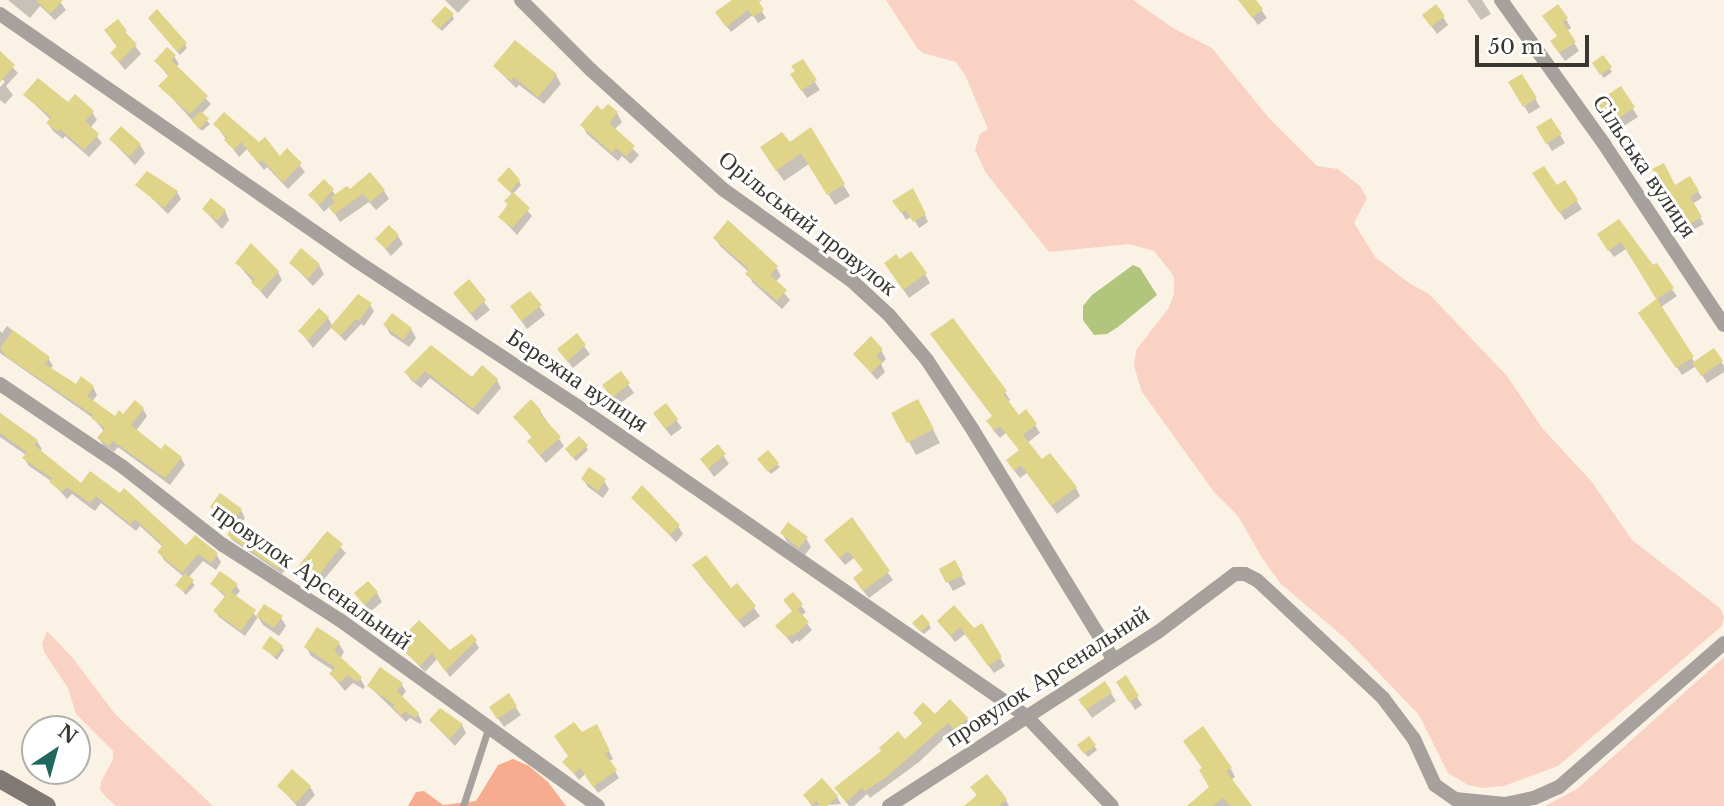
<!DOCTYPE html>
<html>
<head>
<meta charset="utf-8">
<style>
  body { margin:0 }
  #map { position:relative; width:1724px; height:806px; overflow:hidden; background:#faf2e5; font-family:"Libre Baskerville",serif }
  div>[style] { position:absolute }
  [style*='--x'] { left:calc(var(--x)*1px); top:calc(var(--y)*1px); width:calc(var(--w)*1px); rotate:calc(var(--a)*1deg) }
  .green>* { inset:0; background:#fad2c3 }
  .forest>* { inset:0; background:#f7ab8f }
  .water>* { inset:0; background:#b1c57d }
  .shadow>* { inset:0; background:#0003 }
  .building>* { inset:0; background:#dfd487 }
  .lane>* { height:7px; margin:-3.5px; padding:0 3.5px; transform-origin:3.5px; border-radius:3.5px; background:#a6a19c }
  .street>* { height:14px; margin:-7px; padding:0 7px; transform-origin:7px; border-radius:7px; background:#a6a19c }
  .secondary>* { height:18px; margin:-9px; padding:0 9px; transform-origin:9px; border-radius:9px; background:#817973 }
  span { translate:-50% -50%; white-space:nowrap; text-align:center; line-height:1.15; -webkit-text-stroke:6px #fff; paint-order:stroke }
  .street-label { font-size:24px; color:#3a3732 }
  .north { position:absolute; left:21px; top:715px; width:70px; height:70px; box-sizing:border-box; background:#fff; border:2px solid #b0afad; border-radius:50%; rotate:36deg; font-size:19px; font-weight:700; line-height:28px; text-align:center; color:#3a3732 }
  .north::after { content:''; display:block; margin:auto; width:24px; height:32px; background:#20685e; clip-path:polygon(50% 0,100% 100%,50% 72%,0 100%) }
  .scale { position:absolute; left:1475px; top:35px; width:114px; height:32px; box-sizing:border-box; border:4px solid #3a3732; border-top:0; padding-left:9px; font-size:21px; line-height:24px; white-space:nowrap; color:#3a3732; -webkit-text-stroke:5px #fff; paint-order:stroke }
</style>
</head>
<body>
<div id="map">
  <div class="green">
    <div style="clip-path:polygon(886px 0,1133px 0,1173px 28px,1212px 48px,1268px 117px,1317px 166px,1338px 169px,1360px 186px,1367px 198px,1354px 223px,1375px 257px,1409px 283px,1429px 294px,1507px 376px,1543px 429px,1592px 482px,1632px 540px,1720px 608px,1724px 617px,1722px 626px,1558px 766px,1504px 786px,1483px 788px,1468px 785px,1448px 773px,1419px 715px,1346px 639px,1281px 584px,1262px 558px,1238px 516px,1214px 492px,1142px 392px,1134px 366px,1136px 350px,1168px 309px,1174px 294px,1174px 278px,1170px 271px,1154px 251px,1129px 244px,1049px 252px,986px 173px,975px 150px,980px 134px,988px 129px,965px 75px,956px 62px,923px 53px,917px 48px)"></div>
    <div style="clip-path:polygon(47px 631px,72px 657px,115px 714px,213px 806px,116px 806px,106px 797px,100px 790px,101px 782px,113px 759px,113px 751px,76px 714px,68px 688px,44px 652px,42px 644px)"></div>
    <div style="clip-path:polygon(1724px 657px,1724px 806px,1545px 806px,1577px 789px)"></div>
  </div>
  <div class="forest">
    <div style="clip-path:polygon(513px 759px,529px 766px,548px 782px,566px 806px,408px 806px,416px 792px,424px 791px,443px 805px,476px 801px,498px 765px)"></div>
  </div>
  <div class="water">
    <div style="clip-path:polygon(1133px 265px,1140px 268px,1157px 295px,1118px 327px,1107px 334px,1094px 335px,1083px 320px,1083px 306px,1092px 295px)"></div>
  </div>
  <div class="shadow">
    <div style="clip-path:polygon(8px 0,59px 0,66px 10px,55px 20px,40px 6px,30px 18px)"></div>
    <div style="clip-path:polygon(445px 0,470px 0,458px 13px)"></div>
    <div style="clip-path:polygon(738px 0,755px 0,766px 18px,758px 23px,753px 15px,731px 32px,721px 19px)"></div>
    <div style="clip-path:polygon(1240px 0,1254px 0,1267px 18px,1258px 25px)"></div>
    <div style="clip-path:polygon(1467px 0,1482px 0,1491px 14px,1481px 20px)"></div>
    <div style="clip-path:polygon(452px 15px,454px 19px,442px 31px,435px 24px)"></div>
    <div style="clip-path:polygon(1424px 16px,1443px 17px,1448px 25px,1437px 34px)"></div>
    <div style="clip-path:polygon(1566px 19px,1571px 28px,1567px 31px,1579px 51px,1565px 61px,1557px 50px,1559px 37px,1549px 25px)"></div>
    <div style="clip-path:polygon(118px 22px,141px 54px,125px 70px,112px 54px,118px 48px,111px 39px)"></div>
    <div style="clip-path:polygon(152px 22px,185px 44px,187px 48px,180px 55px)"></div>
    <div style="clip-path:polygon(0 54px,18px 73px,6px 86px,13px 95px,5px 104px,0 100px,0 87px,5px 82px,0 77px)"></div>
    <div style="clip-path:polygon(174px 56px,179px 64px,176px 67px,211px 104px,201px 114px,210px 124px,202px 131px,161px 86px,169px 77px,156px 61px)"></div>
    <div style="clip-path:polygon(1603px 58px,1612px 72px,1604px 78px,1594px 64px)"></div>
    <div style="clip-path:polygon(802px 61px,820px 90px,807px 98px,797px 83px)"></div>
    <div style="clip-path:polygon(495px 67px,556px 75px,561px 84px,544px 104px,519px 85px,516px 88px)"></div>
    <div style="clip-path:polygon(1522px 76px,1540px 107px,1529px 114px,1510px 83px)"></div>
    <div style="clip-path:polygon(1620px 88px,1638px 117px,1616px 131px,1603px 111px)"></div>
    <div style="clip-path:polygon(25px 95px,92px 112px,97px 120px,90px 128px,102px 143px,89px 157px,65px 136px,63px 139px,53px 131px,48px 123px,51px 120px)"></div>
    <div style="clip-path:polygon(603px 113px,617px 113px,622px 122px,614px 130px,639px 155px,631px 164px,622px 156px,618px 161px,587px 134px,582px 125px)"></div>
    <div style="clip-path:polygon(1551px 120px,1565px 143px,1552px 151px,1538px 128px)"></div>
    <div style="clip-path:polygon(215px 124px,259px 144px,279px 158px,287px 150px,305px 172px,288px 189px,267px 167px,264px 170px,247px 149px,239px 157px)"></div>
    <div style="clip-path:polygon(810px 130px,850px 196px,835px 205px,809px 164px,784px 181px,769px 160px)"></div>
    <div style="clip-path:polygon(111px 140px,140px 145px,145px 153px,135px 165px)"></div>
    <div style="clip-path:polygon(1655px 170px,1675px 187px,1690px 178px,1702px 198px,1692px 204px,1704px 224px,1693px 230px)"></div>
    <div style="clip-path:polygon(499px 180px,519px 181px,521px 185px,513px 194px,532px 216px,517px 235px,500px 217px,513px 195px)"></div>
    <div style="clip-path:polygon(1539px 182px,1556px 188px,1564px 183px,1582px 209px,1565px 220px)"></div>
    <div style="clip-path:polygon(138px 185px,177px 192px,181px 199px,168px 214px)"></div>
    <div style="clip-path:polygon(332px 190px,336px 196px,384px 191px,389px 199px,376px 210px,369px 202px,340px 222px,330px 206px,324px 212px,310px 195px)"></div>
    <div style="clip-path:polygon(917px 197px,928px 222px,919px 228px,912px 216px,906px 220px,895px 201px)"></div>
    <div style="clip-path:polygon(204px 210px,225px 211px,229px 220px,222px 229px)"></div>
    <div style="clip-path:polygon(1619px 221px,1677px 296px,1661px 307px,1695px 363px,1713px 350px,1724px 366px,1724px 372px,1707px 383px,1696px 366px,1682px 375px,1640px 313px,1658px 300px,1626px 249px,1614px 257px,1603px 242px)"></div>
    <div style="clip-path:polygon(398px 236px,403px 244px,391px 256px,377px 239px)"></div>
    <div style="clip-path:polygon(715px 238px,776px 267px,781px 276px,775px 282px,790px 300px,782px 309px,752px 282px,749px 272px,720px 246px)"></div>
    <div style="clip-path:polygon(899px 262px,925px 274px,930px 283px,909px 298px,891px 272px)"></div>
    <div style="clip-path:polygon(237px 263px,278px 272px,282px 280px,267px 299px)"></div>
    <div style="clip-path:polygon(291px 263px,319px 265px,324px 274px,313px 286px)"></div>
    <div style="clip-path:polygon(469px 282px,490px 310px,476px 321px,455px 293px)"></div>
    <div style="clip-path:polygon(530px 293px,545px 315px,527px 329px,517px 315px)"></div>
    <div style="clip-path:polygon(370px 305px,374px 311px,364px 326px,361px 324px,345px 341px,332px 327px,313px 348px,300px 331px,328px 318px,333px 327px)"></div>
    <div style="clip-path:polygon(385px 325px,411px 329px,416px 338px,409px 347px,390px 334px)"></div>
    <div style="clip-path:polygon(7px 326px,48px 358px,53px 366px,50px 369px,76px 386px,93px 387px,97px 395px,92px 402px,115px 418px,143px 409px,147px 416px,136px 431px,161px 451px,181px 458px,185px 465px,170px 485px,118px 447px,114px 452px,103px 445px,99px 438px,104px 431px,93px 418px,0 353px,0 331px,2px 333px)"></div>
    <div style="clip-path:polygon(576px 336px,590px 354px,573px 368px,565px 358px)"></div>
    <div style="clip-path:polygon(938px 342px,1005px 392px,1010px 400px,1007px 402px,1019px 417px,1035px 425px,1040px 433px,1027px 443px,1042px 462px,1076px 488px,1080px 496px,1057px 514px,1027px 473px,1020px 478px,1013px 469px,1020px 451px,1006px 433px,1000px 438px,993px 430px,989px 421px,994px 417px)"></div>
    <div style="clip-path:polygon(431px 348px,473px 379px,497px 380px,501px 388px,478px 415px,430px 378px,421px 388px,411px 380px,406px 372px)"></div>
    <div style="clip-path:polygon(881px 350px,886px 359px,881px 364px,885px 372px,877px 380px,855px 354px)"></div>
    <div style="clip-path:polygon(620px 373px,634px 393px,618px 405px,609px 394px)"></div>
    <div style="clip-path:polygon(666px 406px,682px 428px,671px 436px,660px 422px)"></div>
    <div style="clip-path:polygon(540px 411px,564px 446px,546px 463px,535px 450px,530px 441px,533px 439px,515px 417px)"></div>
    <div style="clip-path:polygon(0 413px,37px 441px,42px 449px,39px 452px,81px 486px,186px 548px,216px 554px,221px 562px,216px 570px,203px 561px,188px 578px,195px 585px,186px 595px,177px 585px,184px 577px,164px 560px,159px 552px,163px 547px,140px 526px,136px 531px,101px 503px,95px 511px,72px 494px,67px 499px,51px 481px,29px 466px,24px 458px,26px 455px,0 437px)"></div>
    <div style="clip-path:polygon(925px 414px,940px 443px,916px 455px,909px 442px)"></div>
    <div style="clip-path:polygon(586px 446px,588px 450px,576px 461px,569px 453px)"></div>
    <div style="clip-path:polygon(718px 447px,729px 464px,714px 477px,702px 460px)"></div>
    <div style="clip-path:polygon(761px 463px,777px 464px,780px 467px,771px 474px)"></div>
    <div style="clip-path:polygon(583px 479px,604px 481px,609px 489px,603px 498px,588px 487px)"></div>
    <div style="clip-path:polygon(633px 498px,678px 526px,683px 534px,676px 542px)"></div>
    <div style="clip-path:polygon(212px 507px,241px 510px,245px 518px,238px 528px,255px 541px,288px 555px,291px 561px,282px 574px,232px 540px,229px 535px,234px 528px,217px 516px)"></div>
    <div style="clip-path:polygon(851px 520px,893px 580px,869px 598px,860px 587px,865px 572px,854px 558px,845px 565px,831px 548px)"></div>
    <div style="clip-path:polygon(782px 533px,806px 538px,811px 547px,805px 555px,787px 542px)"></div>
    <div style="clip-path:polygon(327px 534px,346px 553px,316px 589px,297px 570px)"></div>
    <div style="clip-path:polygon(954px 563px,966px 584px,953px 591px,941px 570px)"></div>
    <div style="clip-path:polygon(220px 573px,236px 585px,240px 591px,235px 597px,257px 617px,265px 606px,281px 618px,286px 626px,279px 636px,263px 625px,258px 617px,245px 636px,219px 617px,215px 611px,226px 598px,212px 584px)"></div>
    <div style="clip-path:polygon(699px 574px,731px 591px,737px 585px,760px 616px,744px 628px)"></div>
    <div style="clip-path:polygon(377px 593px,382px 602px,370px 612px,356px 594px)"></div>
    <div style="clip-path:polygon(792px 594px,806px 612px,801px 616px,812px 630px,799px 642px,797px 640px,792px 644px,778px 627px,793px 612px)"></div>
    <div style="clip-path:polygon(939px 621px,974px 631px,981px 626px,1005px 666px,994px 673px,965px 634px,955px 642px)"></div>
    <div style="clip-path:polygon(929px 624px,931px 628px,924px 634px,916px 627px)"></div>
    <div style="clip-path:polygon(475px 641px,479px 648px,450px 677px,437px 659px,425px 672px,398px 644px,450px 653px)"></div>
    <div style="clip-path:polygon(339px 644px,344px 652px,340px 659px,360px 678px,365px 687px,363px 689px,353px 683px,345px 691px,331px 674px,334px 671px,311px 656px,306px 647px)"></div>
    <div style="clip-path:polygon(282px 647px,284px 650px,277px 660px,264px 648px)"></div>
    <div style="clip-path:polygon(1125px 678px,1142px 705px,1135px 710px,1118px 682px)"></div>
    <div style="clip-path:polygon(401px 684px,406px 691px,401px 698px,418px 714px,422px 722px,420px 724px,410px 718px,406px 722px,369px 686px)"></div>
    <div style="clip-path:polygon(1111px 693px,1116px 701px,1092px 718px,1086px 709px)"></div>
    <div style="clip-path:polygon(508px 696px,521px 715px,504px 727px,496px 716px)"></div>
    <div style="clip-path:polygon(915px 713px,967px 719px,972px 726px,961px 737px,953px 730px,919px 762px,870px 798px,867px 794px,854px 806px,849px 806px,836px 789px,905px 742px,923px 725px)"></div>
    <div style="clip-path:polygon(431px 721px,462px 725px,466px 733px,455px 746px)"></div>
    <div style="clip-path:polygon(596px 726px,613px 759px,609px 761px,619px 778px,598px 793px,585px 774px,579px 780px,565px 762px,581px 735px)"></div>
    <div style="clip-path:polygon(1089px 738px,1097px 750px,1088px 757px,1081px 749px)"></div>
    <div style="clip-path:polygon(1204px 769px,1231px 769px,1235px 777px,1231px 780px,1250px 806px,1192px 806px,1211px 788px)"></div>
    <div style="clip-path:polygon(279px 786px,310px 787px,315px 795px,305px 806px,297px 806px)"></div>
    <div style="clip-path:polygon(973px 788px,1006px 800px,1009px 806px,976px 806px,978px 797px)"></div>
    <div style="clip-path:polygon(805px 796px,837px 797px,841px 804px,812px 806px)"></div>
  </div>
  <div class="building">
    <div style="clip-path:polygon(36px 0,63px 0,50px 14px)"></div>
    <div style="clip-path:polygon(732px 0,762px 0,759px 2px,764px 10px,753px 17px,748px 10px,726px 27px,715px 12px)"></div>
    <div style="clip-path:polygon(1238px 0,1256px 0,1263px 9px,1252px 18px)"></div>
    <div style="clip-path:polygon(1436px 4px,1445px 16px,1431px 27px,1422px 15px)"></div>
    <div style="clip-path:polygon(1558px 4px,1568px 18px,1563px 22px,1576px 42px,1559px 53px,1550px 41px,1557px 36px,1542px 16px)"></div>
    <div style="clip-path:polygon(445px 6px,454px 14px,439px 29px,431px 21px)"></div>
    <div style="clip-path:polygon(157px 9px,187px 43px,177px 52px,148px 18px)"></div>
    <div style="clip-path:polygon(118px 19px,127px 31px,125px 32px,137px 44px,119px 62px,110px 53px,117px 46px,104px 30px)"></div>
    <div style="clip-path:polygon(515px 40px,557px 74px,538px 97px,514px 77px,511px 81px,493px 66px)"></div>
    <div style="clip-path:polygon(167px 47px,176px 55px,171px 60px,208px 96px,190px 114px,158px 86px,169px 75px,154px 61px)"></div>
    <div style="clip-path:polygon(0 51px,15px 65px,0 82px)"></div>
    <div style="clip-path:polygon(1603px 55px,1612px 67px,1600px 75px,1592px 63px)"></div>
    <div style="clip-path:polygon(803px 59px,817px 80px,801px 91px,790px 74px,795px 71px,791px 66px)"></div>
    <div style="clip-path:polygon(1522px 74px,1537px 98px,1523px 107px,1508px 82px)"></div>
    <div style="clip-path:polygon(38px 78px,68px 102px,75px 94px,94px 111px,85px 121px,99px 134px,84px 150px,60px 129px,58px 132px,46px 123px,51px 117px,23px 95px)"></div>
    <div style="clip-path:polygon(1621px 86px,1635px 107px,1610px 124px,1596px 102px)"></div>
    <div style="clip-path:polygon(608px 104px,618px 112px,609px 123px,635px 146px,626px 157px,616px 148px,612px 153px,580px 125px,597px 105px,602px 110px)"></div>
    <div style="clip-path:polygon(201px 111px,209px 119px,199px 129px,191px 120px)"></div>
    <div style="clip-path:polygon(224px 112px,259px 142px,265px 137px,280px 156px,287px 148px,302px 163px,283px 182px,262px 160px,258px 163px,241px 142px,234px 150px,224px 140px,227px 137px,213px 124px)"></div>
    <div style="clip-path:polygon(1551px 118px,1562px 134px,1546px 144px,1536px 127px)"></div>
    <div style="clip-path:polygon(121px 126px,141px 144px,129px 157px,109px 139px)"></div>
    <div style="clip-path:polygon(811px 127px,845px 184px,827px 195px,801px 153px,776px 171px,760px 147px,782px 132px,790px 142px)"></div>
    <div style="clip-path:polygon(1664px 163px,1675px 185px,1690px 176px,1699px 191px,1690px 197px,1702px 217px,1688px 225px,1652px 169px)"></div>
    <div style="clip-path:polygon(1544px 166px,1557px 185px,1565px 180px,1578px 200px,1559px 213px,1532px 173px)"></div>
    <div style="clip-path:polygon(509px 167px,520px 180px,510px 192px,497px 180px)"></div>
    <div style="clip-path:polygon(147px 171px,178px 191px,164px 208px,135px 185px)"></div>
    <div style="clip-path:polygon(370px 172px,385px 190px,370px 202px,363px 194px,334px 214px,329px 208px,335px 202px,331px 197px,347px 186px,350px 189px)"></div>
    <div style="clip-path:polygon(324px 179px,334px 189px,319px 205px,308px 195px)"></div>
    <div style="clip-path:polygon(913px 188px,926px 214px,913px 222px,906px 210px,901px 213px,892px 201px)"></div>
    <div style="clip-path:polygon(513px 192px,530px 208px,512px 228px,498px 217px,508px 205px,504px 201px)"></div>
    <div style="clip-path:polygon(211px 198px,226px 210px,217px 221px,202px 209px)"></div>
    <div style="clip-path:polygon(1619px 219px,1653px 265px,1657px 263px,1674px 288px,1657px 299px,1694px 357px,1676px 368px,1638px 313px,1656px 299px,1641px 274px,1621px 242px,1608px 251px,1597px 234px)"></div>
    <div style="clip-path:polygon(728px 220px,778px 266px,770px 275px,787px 290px,777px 301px,745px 274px,749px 269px,713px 238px)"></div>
    <div style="clip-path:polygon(389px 225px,399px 235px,386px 249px,375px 239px)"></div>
    <div style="clip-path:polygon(251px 243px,279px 271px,261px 291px,251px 283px,255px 279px,235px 263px)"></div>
    <div style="clip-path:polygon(301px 248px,320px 264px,308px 279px,289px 263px)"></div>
    <div style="clip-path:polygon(911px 251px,927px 273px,903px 290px,884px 263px,896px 254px,900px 259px)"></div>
    <div style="clip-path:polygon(469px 279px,486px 300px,470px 314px,453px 293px)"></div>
    <div style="clip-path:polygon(530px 291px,542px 305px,521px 321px,510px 306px)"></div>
    <div style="clip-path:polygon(358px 294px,372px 303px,359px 321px,356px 319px,340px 336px,330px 327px)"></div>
    <div style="clip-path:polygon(319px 308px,329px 317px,308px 340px,298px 331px)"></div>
    <div style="clip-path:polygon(392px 313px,412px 328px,403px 340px,383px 325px)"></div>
    <div style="clip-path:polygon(953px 318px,1007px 391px,1003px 394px,1019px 415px,1026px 409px,1037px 424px,1023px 435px,1042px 459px,1050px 453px,1077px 487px,1051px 506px,1021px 465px,1014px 471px,1006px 460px,1019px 450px,1000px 426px,994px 430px,986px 421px,992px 416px,930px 334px)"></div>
    <div style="clip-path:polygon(13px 330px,50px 357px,45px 364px,76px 384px,81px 376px,94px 386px,87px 396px,115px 416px,119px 410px,123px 414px,135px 400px,144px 408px,131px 425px,161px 449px,165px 444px,182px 457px,165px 478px,113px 441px,109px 446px,97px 438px,105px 428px,91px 418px,93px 415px,7px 357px,0 348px)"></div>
    <div style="clip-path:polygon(577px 333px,586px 345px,567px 361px,557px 349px)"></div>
    <div style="clip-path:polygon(871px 336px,883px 349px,876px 356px,882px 362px,871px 373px,853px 354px)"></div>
    <div style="clip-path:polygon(431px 345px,472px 377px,482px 365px,498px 379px,473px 409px,425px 371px,415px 382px,404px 372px)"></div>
    <div style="clip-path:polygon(1714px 348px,1723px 361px,1701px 376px,1692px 363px)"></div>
    <div style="clip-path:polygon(621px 371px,630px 383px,612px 398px,602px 385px)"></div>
    <div style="clip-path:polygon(531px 399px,541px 410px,539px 413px,561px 437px,540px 455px,527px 441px,532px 437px,513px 417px)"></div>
    <div style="clip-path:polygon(918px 399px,934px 429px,907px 443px,891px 413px)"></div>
    <div style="clip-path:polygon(666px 403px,678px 419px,665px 429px,653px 413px)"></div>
    <div style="clip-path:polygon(0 413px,38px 440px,34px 445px,81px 483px,90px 471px,120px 493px,124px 488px,186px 545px,195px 535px,218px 553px,211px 563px,198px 554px,182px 573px,157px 552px,163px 545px,135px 519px,130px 524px,96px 496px,90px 503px,67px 487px,62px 492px,49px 482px,52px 478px,22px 458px,27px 452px,0 433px)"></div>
    <div style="clip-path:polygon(579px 436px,588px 445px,573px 458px,565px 449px)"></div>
    <div style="clip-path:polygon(718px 444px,726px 454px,708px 469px,700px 459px)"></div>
    <div style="clip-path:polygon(768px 450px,779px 463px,768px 472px,757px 459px)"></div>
    <div style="clip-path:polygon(589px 467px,606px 479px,598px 491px,581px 479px)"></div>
    <div style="clip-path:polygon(642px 485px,680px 525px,670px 535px,631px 498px)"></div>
    <div style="clip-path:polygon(220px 493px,242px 509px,232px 523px,210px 507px)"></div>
    <div style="clip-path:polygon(852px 517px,890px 571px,863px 591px,853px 578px,863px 570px,848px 551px,839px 558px,824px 540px)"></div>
    <div style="clip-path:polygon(788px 522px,808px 537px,799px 548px,780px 533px)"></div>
    <div style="clip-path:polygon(235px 523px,255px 539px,258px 535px,289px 554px,278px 569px,227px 535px)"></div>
    <div style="clip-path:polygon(327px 531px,343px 544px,312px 584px,295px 570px)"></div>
    <div style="clip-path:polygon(706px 555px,731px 588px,737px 583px,756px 606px,738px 621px,692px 565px)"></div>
    <div style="clip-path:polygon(955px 560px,963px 575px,946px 583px,939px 569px)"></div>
    <div style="clip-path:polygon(220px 571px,238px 584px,231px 592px,256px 610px,241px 631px,213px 611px,226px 595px,210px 584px)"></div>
    <div style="clip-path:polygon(185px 573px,194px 580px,184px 592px,175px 585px)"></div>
    <div style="clip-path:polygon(368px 581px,378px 592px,364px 605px,354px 593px)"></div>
    <div style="clip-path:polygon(793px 592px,803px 604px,797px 609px,809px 622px,794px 636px,792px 634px,787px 638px,775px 626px,792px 611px,783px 600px)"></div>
    <div style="clip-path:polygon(264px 604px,283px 616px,274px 628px,256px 616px)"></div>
    <div style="clip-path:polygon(954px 605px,974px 628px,982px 623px,1002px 657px,988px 666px,960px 627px,950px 636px,937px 621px)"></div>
    <div style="clip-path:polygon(922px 614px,930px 623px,921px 632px,912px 623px)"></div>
    <div style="clip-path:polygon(419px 620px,450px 650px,472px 634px,477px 640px,445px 671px,432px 653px,420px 666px,396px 644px)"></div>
    <div style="clip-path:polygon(317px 627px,340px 642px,334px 651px,362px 677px,358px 682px,347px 675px,340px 683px,329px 674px,335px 667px,304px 647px)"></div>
    <div style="clip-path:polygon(270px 636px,283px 646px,275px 657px,262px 648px)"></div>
    <div style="clip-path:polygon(380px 667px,403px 683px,397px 691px,419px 713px,415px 718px,405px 711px,401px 716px,393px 707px,395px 705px,367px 686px)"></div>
    <div style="clip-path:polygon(1126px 675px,1139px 696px,1129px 702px,1116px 682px)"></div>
    <div style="clip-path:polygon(1105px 681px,1112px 692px,1086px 710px,1078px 700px)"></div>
    <div style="clip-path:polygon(509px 693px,517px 706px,497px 719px,489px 707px)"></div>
    <div style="clip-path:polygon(950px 699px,968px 718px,955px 731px,948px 723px,885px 778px,865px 791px,862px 788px,846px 802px,834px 788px,881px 751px,879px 748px,898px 731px,905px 739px,923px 723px,913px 713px,923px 702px,935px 714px)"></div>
    <div style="clip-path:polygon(440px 708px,463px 724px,450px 739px,429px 720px)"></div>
    <div style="clip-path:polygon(574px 722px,582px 732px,597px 724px,610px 751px,605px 754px,617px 770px,593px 787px,580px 768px,574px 774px,562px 762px,568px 756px,554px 736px)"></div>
    <div style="clip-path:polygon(1203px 726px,1232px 768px,1226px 771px,1252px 806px,1230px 806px,1223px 798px,1213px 806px,1187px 806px,1209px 787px,1199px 770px,1202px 768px,1183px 741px)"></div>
    <div style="clip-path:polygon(1089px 736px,1096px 745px,1084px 754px,1077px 745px)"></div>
    <div style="clip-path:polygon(292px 769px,311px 786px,296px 803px,277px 786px)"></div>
    <div style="clip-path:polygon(987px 774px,1007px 799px,999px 806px,964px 806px,977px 795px,970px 787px)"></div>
    <div style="clip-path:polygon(822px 778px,838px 796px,827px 806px,821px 806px,816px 801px,812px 805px,803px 795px)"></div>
  </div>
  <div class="lane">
    <div style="--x:463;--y:806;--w:81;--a:-72"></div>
  </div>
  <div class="street">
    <div style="--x:521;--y:0;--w:99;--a:45"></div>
    <div style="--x:591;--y:70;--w:179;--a:42.1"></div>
    <div style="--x:724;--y:190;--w:157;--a:35.4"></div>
    <div style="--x:852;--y:281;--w:50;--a:42.6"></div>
    <div style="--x:889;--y:315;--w:59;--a:49.8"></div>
    <div style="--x:927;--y:360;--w:80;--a:56.7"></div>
    <div style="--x:971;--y:427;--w:272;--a:58.5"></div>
    <div style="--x:1501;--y:0;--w:177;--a:54.4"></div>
    <div style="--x:1604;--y:144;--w:217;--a:56.5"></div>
    <div style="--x:0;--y:14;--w:432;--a:34.7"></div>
    <div style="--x:355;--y:260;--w:266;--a:33.3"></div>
    <div style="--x:577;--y:406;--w:546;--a:34.62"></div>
    <div style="--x:1026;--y:716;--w:124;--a:46.3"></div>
    <div style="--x:0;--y:384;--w:148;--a:34"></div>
    <div style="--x:123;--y:467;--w:127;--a:38"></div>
    <div style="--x:223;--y:545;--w:139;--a:32.7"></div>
    <div style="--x:340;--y:620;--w:318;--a:35.8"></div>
    <div style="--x:889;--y:806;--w:320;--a:-32.9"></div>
    <div style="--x:1158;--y:632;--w:96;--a:-37"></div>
    <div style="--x:1235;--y:574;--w:10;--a:0"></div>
    <div style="--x:1245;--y:574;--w:13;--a:27"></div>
    <div style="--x:1257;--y:580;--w:173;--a:43.1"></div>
    <div style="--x:1383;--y:698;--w:51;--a:52.9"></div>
    <div style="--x:1414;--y:739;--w:51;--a:65.5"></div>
    <div style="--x:1435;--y:785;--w:24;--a:35"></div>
    <div style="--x:1455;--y:799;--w:50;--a:5.7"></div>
    <div style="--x:1505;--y:804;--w:30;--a:-12"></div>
    <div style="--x:1534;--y:798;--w:27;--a:-24"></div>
    <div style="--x:1559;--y:787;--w:219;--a:-41.1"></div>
  </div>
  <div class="secondary">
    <div style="--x:0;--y:779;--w:54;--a:29.9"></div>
  </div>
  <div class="street-label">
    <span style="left:1645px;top:166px;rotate:56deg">Сільська вулиця</span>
    <span style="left:808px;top:223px;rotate:38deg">Орільський провулок</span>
    <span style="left:578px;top:380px;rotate:34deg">Бережна вулиця</span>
    <span style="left:312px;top:576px;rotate:35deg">провулок Арсенальний</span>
    <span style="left:1047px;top:676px;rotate:-33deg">провулок Арсенальний</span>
  </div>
  <div class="north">N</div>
  <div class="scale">50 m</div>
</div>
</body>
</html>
